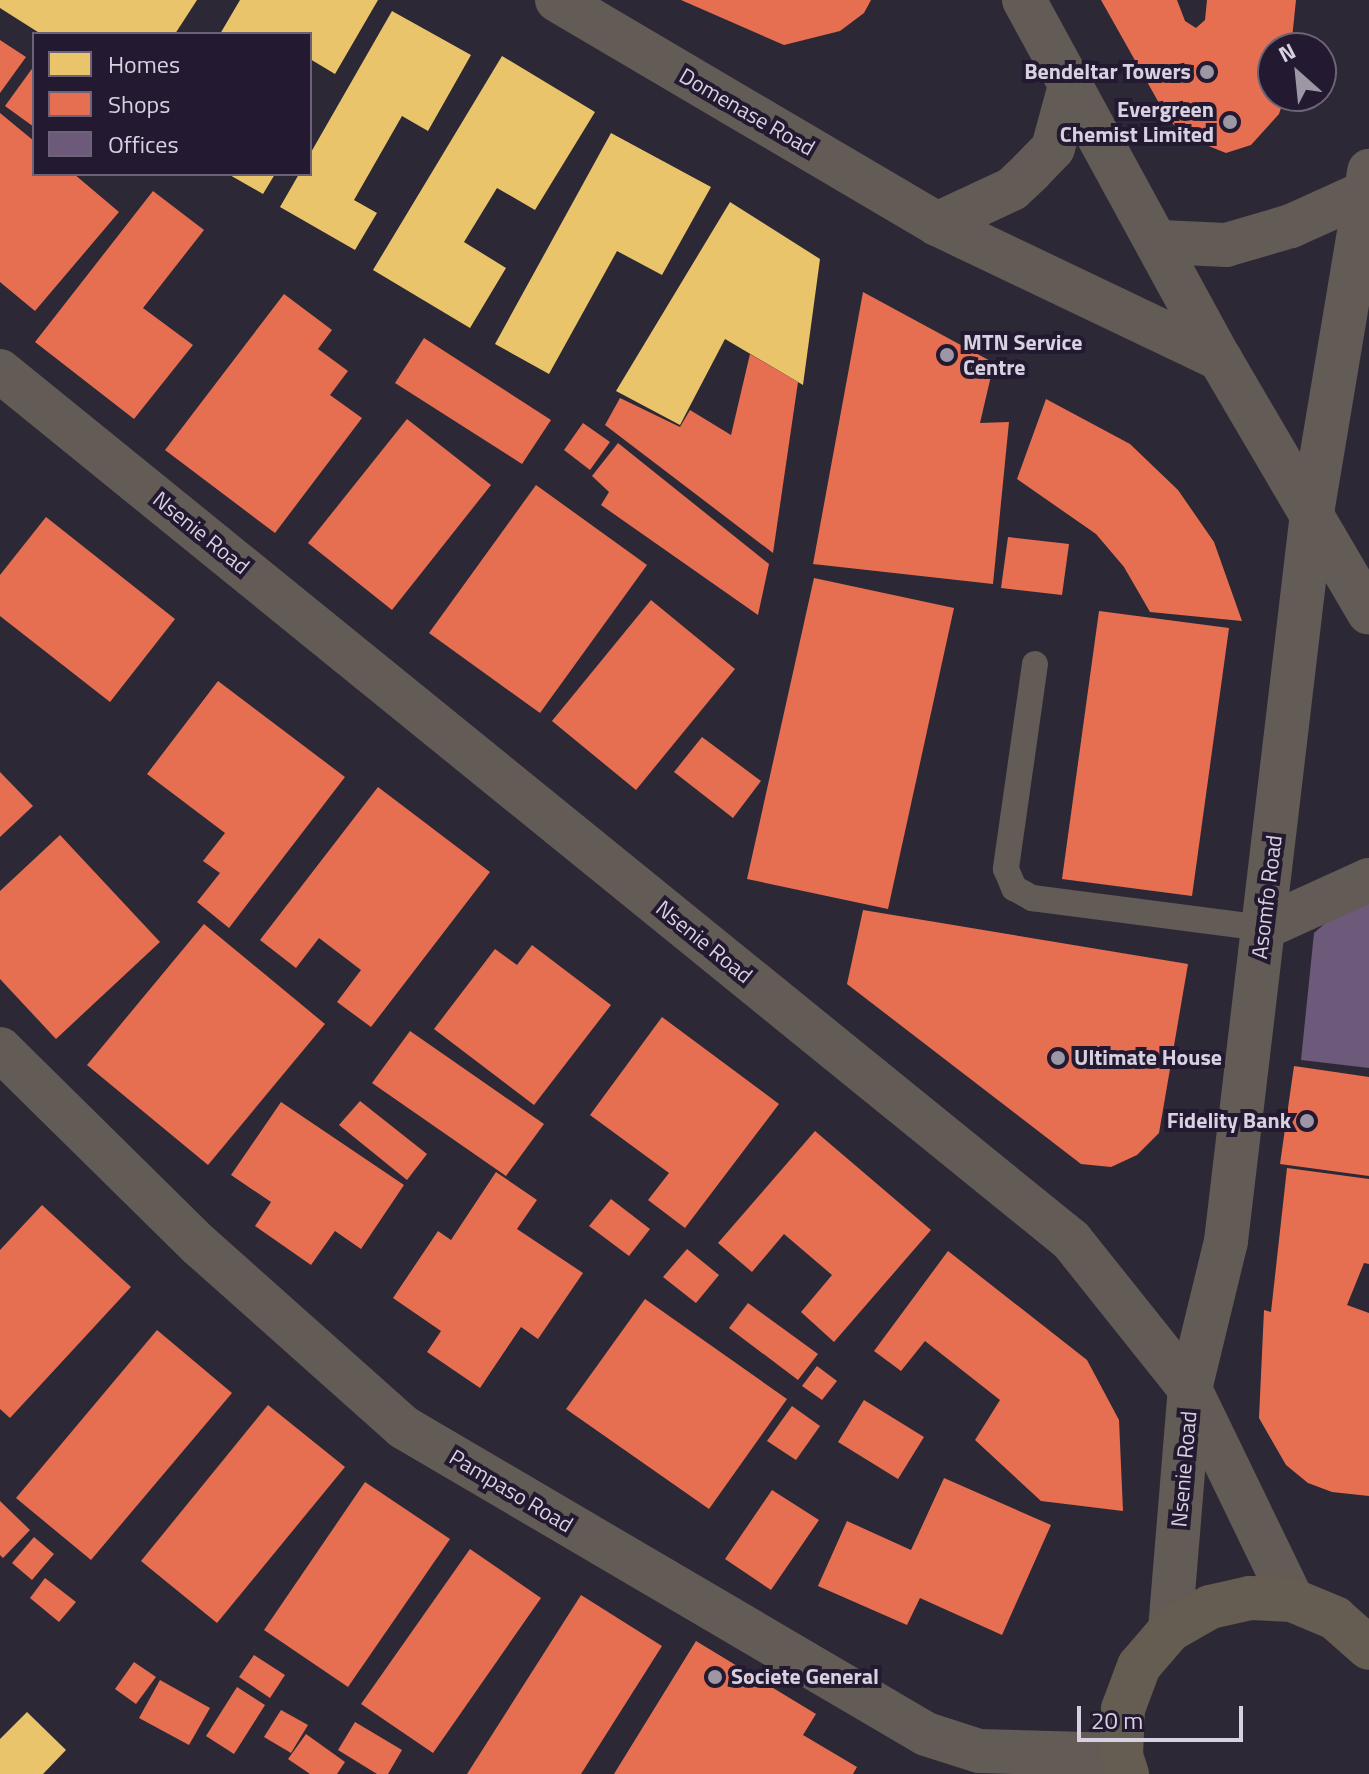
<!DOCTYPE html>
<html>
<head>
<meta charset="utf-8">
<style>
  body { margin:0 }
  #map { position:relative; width:1369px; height:1774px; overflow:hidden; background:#2d2835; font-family:"Titillium Web",sans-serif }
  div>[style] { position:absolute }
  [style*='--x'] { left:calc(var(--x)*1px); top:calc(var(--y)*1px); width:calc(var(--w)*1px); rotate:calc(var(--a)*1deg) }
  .homes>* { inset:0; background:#e9c46a }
  .shops>* { inset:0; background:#e76f51 }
  .offices>* { inset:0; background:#6d597a }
  .lane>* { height:26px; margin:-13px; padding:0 13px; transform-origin:13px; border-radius:13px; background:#635b55 }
  .street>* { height:44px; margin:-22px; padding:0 22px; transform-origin:22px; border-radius:22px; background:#635b55 }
  .secondary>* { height:44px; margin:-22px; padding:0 22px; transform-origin:22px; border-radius:22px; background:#655c52 }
  .dots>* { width:22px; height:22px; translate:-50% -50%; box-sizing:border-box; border:4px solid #231930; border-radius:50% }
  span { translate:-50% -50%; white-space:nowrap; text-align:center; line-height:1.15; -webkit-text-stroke:8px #231930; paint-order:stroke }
  .poi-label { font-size:22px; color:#d7d1e1; font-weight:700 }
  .right { translate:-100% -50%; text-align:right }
  .left { translate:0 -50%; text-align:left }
  .street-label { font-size:22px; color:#d7d1e1 }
  .legend { position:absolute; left:32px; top:32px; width:280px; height:144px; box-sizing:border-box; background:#231930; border:2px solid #6b6377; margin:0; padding:10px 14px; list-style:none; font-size:24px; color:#d7d1e1 }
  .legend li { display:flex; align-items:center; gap:16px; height:40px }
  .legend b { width:40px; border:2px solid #6b6377 }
  .north { position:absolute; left:1257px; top:32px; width:80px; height:80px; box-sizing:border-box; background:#231930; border:2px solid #6b6377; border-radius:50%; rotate:333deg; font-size:22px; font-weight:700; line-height:32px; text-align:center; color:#d7d1e1 }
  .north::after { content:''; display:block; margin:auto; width:28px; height:36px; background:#9c96a5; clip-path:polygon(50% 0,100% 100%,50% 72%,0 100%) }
  .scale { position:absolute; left:1077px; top:1706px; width:166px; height:36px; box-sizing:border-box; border:4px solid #d7d1e1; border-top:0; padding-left:10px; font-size:24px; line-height:28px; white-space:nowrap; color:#d7d1e1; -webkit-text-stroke:6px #231930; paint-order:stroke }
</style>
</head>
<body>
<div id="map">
  <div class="homes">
    <div style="clip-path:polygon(0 0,197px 0,175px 34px,41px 34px,0 8px)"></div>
    <div style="clip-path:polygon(240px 0,378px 0,335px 74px,310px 59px,310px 34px,220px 34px)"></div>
    <div style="clip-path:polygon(392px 11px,471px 55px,428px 131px,402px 116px,354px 200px,377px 213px,355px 250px,280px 207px,299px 174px,310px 174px,310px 154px)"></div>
    <div style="clip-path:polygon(502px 56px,595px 112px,535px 210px,497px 188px,464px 242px,506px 268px,470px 328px,373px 270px)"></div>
    <div style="clip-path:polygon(611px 133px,711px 187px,662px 275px,617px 251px,549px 374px,495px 344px)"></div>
    <div style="clip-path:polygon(228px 174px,275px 174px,263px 194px)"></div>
    <div style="clip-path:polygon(730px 202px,820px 259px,803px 385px,725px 339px,680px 425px,616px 391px)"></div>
    <div style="clip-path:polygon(27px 1712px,66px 1750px,43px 1774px,0 1774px,0 1739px)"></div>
  </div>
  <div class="shops">
    <div style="clip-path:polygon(681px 0,871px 0,864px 13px,840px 31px,784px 45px)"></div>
    <div style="clip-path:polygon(1101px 0,1177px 0,1185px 21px,1196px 28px,1205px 20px,1207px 0,1296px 0,1291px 48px,1273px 48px,1273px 96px,1285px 96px,1279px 114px,1251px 145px,1226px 153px,1186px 137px,1168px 119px)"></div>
    <div style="clip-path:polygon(0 40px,26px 57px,0 93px)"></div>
    <div style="clip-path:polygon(34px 66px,34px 127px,5px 106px)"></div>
    <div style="clip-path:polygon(0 113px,34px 141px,34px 174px,74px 174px,119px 212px,35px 311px,0 282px)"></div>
    <div style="clip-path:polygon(153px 191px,204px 230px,143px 308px,193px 345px,134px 419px,35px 342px)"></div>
    <div style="clip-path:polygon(863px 292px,994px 363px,980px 423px,1009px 422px,993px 584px,813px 564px)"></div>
    <div style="clip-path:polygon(284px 294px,332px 330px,318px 349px,348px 371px,330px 395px,362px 418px,275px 533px,165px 450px)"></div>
    <div style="clip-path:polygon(424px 338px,551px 420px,522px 464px,395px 383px)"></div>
    <div style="clip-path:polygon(750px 354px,798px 382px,773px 553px,605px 425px,620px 398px,680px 427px,690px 410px,731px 435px)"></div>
    <div style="clip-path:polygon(1046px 399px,1130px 444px,1178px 490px,1214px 542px,1242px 621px,1150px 612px,1124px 567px,1096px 534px,1017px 479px)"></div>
    <div style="clip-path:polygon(407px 419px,491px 485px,392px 610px,308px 543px)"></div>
    <div style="clip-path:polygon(583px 423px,610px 442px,590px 470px,564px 450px)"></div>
    <div style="clip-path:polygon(618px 443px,769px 564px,758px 615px,601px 505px,609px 492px,592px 476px)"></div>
    <div style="clip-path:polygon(536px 485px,647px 565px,540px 713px,429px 633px)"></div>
    <div style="clip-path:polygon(46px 517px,175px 619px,110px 702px,0 616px,0 575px)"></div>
    <div style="clip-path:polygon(1008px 537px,1069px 544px,1062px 595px,1001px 588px)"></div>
    <div style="clip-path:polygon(814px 578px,954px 608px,888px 909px,747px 879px)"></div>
    <div style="clip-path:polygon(651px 600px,735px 669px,636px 790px,552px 721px)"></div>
    <div style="clip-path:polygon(1099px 611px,1229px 628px,1192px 896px,1062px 879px)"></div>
    <div style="clip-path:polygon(218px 681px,345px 777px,229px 928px,197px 902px,220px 873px,203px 861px,225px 833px,147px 774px)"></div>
    <div style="clip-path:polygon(702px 737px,761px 781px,733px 818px,674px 772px)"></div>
    <div style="clip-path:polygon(0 772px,33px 806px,0 837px)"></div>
    <div style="clip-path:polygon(378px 787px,490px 872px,371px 1027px,337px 1002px,361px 970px,319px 938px,296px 968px,260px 940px)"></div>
    <div style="clip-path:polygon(60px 835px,160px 942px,56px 1039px,0 979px,0 891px)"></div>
    <div style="clip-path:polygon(863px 910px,1188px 964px,1159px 1133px,1137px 1155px,1111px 1167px,1081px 1164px,847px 984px)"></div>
    <div style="clip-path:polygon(204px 924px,325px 1024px,208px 1165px,87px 1065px)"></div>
    <div style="clip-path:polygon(532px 945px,611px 1005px,534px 1105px,434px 1029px,495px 949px,517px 965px)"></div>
    <div style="clip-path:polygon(662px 1017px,779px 1104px,685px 1228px,648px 1200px,669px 1173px,590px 1115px)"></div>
    <div style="clip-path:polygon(410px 1031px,544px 1124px,506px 1176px,372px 1083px)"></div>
    <div style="clip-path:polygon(1294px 1066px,1369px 1077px,1369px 1176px,1280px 1164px)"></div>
    <div style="clip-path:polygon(360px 1101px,427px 1154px,407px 1180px,339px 1125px)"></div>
    <div style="clip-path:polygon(281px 1102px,404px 1185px,361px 1249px,335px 1231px,311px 1265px,255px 1226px,271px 1202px,231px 1175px)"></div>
    <div style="clip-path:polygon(815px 1131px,931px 1230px,834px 1342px,801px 1312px,832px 1275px,784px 1234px,752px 1272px,718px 1243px)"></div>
    <div style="clip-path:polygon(1287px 1168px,1369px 1179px,1369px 1264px,1364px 1263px,1347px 1305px,1369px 1313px,1369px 1496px,1332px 1492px,1308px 1483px,1286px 1465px,1259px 1418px,1264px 1310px,1271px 1312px)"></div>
    <div style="clip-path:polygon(496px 1172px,537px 1200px,517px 1229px,583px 1273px,538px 1339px,521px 1327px,480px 1388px,427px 1352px,441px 1331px,393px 1298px,438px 1231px,451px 1240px)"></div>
    <div style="clip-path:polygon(611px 1199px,650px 1229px,629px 1256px,589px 1226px)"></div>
    <div style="clip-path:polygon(42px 1205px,131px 1287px,10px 1418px,0 1409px,0 1250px)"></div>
    <div style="clip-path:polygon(687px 1249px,719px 1275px,696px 1303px,663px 1277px)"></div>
    <div style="clip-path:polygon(948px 1251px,1087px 1360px,1119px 1420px,1123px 1511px,1041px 1501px,975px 1440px,1000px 1400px,925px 1341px,901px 1371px,874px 1351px)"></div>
    <div style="clip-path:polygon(645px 1299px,787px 1399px,709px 1509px,566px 1409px)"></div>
    <div style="clip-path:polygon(748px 1303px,818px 1354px,798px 1380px,729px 1328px)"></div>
    <div style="clip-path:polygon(157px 1330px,232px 1393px,91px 1560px,16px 1498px)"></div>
    <div style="clip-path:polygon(817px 1366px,837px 1381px,822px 1400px,802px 1386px)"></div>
    <div style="clip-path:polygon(864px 1400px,924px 1437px,898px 1479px,838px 1442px)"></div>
    <div style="clip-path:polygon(268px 1405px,345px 1467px,217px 1623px,141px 1561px)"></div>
    <div style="clip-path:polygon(792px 1406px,820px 1426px,796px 1460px,767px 1441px)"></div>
    <div style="clip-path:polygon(944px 1478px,1051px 1525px,1002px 1635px,920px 1598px,907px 1625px,818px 1586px,847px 1521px,911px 1550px)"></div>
    <div style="clip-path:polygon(365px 1482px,450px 1539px,348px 1687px,264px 1630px)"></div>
    <div style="clip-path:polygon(772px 1490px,819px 1520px,771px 1590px,725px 1559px)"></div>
    <div style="clip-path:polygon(0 1501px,30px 1530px,3px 1558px,0 1555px)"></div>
    <div style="clip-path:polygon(34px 1537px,54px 1554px,32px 1580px,12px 1563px)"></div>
    <div style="clip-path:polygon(470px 1549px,541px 1598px,433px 1753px,361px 1704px)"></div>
    <div style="clip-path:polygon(45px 1578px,76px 1602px,59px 1622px,30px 1598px)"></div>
    <div style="clip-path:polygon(581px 1595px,662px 1646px,581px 1774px,467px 1774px)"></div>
    <div style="clip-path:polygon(696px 1641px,816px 1714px,803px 1735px,857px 1767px,853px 1774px,614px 1774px)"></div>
    <div style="clip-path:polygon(254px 1655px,285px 1675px,270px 1698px,239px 1677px)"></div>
    <div style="clip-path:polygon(134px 1662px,156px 1677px,136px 1704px,115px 1689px)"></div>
    <div style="clip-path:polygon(160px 1680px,210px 1708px,189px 1745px,139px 1718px)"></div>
    <div style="clip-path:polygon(237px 1687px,265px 1705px,234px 1754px,206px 1736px)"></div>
    <div style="clip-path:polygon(281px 1710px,308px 1725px,291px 1753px,264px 1737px)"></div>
    <div style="clip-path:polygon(355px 1722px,402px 1750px,388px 1774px,377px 1774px,338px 1750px)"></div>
    <div style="clip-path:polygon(306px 1734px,345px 1762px,337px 1774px,310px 1774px,288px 1759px)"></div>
  </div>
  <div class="offices">
    <div style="clip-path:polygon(1369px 900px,1369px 1068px,1301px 1060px,1314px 933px,1338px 912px)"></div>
  </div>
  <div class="lane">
    <div style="--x:1035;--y:664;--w:207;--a:98.1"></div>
    <div style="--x:1006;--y:869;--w:21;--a:67"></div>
    <div style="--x:1014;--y:888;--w:21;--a:29"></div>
    <div style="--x:1032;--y:898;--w:233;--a:7.4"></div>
  </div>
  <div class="street">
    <div style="--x:557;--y:0;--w:441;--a:30.5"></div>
    <div style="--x:937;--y:224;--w:314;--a:25.5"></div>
    <div style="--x:1024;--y:0;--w:409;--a:61.4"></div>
    <div style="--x:1220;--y:359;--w:294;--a:59.6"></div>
    <div style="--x:937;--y:224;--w:83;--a:-25"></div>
    <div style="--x:1012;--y:189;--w:25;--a:-43"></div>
    <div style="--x:1030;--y:172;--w:33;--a:-46"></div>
    <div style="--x:1053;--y:148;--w:68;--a:-74.7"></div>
    <div style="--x:1161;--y:242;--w:65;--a:2.6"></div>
    <div style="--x:1226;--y:245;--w:68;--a:-16.3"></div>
    <div style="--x:1291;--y:226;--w:80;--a:-24.3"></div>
    <div style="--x:0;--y:371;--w:1379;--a:39.06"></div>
    <div style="--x:1071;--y:1240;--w:191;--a:51.4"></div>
    <div style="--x:1190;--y:1389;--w:234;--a:64.2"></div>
    <div style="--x:1263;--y:928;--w:116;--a:-24.4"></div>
    <div style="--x:0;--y:1049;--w:279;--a:44.6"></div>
    <div style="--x:199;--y:1245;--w:273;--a:41.7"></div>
    <div style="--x:403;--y:1427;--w:606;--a:30.41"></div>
    <div style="--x:926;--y:1734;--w:56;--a:17.8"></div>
    <div style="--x:979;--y:1751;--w:142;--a:1.6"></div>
    <div style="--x:1170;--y:1630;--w:242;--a:-85.3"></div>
    <div style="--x:1190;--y:1389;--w:152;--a:-76.3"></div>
    <div style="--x:1226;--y:1241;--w:733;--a:-83.26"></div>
    <div style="--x:1312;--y:513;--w:347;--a:-80.5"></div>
  </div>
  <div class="secondary">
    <div style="--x:1127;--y:1774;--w:20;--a:-108"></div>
    <div style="--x:1121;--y:1755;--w:46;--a:-87.5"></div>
    <div style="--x:1123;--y:1709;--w:46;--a:-69.6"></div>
    <div style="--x:1139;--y:1666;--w:48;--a:-49.3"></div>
    <div style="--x:1170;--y:1630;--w:46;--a:-29.9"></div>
    <div style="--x:1210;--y:1607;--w:41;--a:-12.7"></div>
    <div style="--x:1250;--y:1598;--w:42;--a:2.7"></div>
    <div style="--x:1292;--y:1600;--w:47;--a:22.7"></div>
    <div style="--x:1335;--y:1618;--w:45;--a:41.4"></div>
  </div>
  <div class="dots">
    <div style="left:1207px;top:72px;background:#9c96a5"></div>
    <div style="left:1230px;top:122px;background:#9c96a5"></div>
    <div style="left:947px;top:355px;background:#9c96a5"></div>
    <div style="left:1058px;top:1058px;background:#9c96a5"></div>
    <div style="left:1307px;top:1121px;background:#9c96a5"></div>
    <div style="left:715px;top:1677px;background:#9c96a5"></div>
  </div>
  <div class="poi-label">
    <span class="right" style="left:1191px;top:72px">Bendeltar Towers</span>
    <span class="right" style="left:1214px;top:122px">Evergreen<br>Chemist Limited</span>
    <span class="left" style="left:963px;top:355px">MTN Service<br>Centre</span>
    <span class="left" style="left:1074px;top:1058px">Ultimate House</span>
    <span class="right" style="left:1291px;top:1121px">Fidelity Bank</span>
    <span class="left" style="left:731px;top:1677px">Societe General</span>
  </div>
  <div class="street-label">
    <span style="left:747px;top:112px;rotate:30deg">Domenase Road</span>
    <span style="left:201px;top:533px;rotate:39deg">Nsenie Road</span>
    <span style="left:1267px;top:897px;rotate:-83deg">Asomfo Road</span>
    <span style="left:704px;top:942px;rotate:39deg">Nsenie Road</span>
    <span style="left:1184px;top:1469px;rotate:-85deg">Nsenie Road</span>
    <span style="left:511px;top:1491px;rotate:31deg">Pampaso Road</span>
  </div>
  <ul class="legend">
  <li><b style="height:22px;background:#e9c46a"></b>Homes</li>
  <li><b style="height:22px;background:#e76f51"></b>Shops</li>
  <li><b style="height:22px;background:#6d597a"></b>Offices</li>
  </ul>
  <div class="north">N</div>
  <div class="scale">20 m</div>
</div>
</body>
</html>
